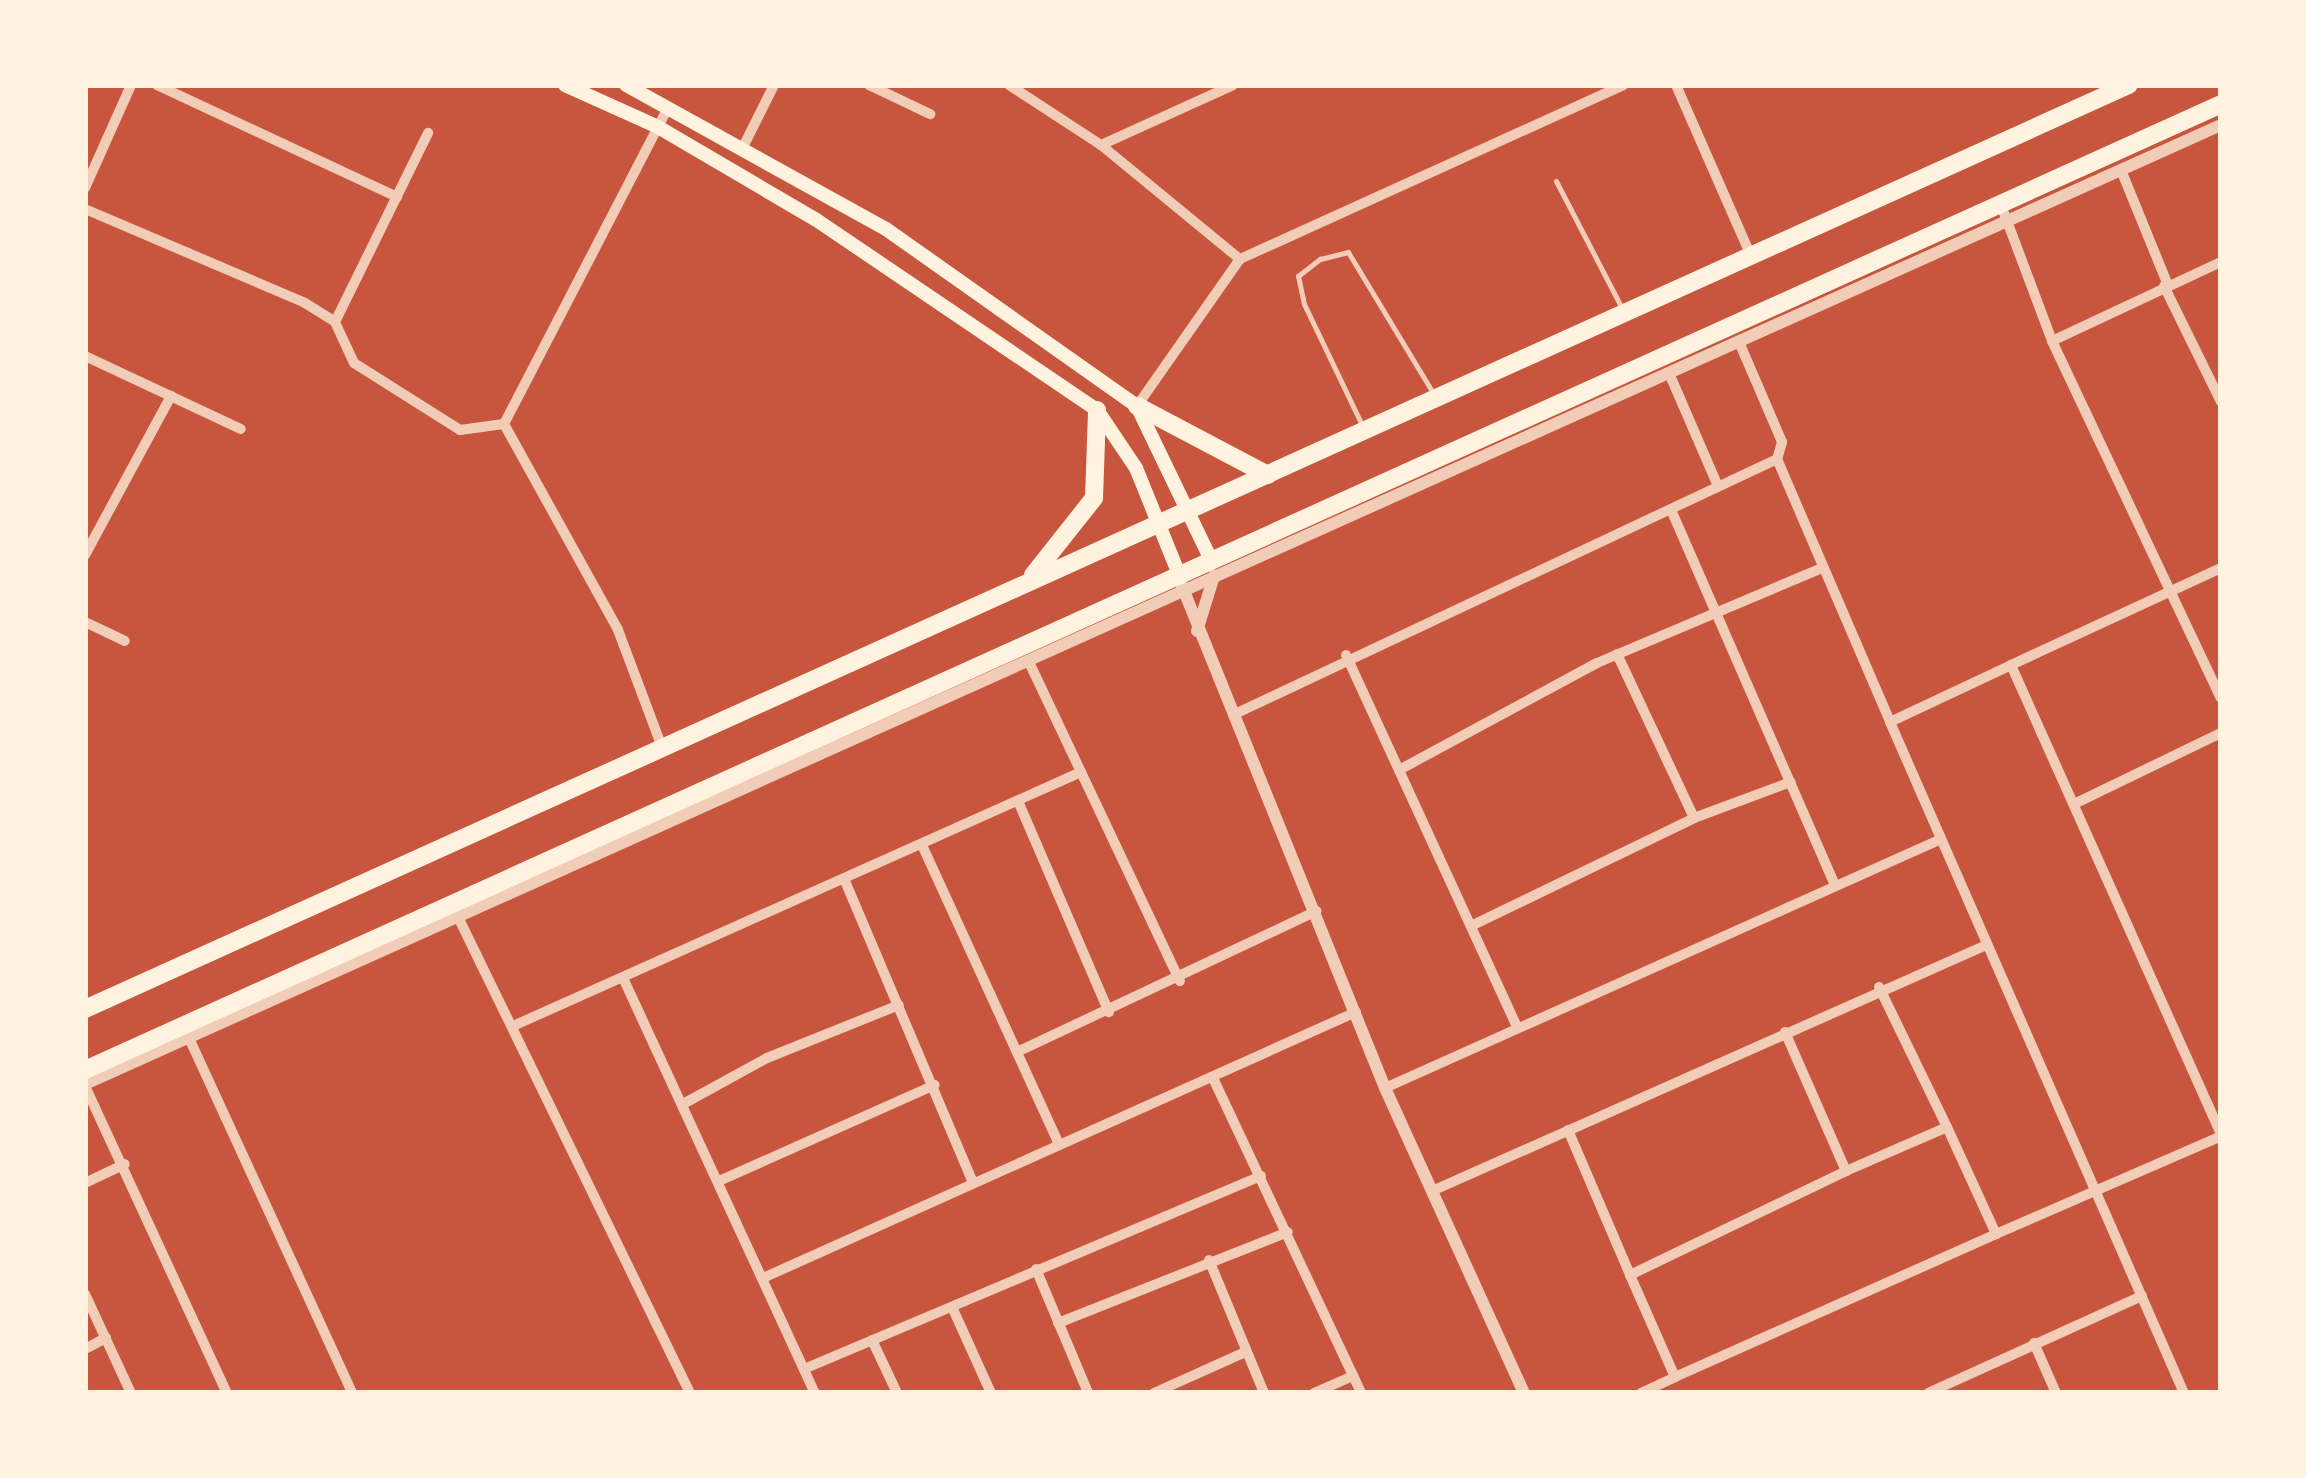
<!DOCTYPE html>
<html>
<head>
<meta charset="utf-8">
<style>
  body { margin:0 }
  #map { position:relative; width:2306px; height:1478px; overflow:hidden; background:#c8553d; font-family:"Space Grotesk",sans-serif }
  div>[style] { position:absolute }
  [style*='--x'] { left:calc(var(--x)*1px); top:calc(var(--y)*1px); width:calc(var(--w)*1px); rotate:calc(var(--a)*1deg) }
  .service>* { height:5px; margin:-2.5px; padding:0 2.5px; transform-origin:2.5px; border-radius:2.5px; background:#f1ccb7 }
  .minor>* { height:10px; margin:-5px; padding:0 5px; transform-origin:5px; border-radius:5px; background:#f1ccb7 }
  .tertiary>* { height:12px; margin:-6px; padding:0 6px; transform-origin:6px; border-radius:6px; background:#f1ccb7 }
  .secondary>* { height:14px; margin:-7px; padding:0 7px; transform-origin:7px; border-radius:7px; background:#fff3e0 }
  .trunk>* { height:18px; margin:-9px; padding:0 9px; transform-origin:9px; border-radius:9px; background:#fff3e0 }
  span { translate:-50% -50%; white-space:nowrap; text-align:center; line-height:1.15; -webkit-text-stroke:10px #fff3e0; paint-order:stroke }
  .frame { position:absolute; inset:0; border:88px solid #fff3e0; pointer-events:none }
</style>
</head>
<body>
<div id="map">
  <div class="service">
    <div style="--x:1556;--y:181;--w:145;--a:62.6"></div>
    <div style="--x:1362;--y:425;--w:134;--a:-115.6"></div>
    <div style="--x:1304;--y:304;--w:29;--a:-102"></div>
    <div style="--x:1298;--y:276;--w:28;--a:-38"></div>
    <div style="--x:1320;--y:259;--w:29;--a:-14"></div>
    <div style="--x:1348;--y:252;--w:165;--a:58.9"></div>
  </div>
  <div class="minor">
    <div style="--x:157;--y:85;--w:265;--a:25"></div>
    <div style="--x:869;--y:85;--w:68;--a:25.4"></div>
    <div style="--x:1009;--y:85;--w:110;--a:33.1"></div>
    <div style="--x:1101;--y:145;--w:180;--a:39.4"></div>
    <div style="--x:1676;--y:85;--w:189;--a:66.3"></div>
    <div style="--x:744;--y:145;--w:67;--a:-63.4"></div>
    <div style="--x:1101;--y:145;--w:145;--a:-24.4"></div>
    <div style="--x:2121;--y:170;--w:124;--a:67.8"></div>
    <div style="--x:85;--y:188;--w:113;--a:-65.9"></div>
    <div style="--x:2001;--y:205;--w:145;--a:69.4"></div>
    <div style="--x:2052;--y:341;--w:395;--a:64.7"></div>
    <div style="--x:85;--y:209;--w:239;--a:23.1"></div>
    <div style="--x:305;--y:303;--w:36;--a:32"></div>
    <div style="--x:335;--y:322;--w:45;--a:65.1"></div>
    <div style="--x:354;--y:363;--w:125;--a:32.3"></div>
    <div style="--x:460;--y:430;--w:44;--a:-7.8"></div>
    <div style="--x:504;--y:424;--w:235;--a:61"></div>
    <div style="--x:618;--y:630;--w:125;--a:69.4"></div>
    <div style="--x:2164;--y:286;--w:129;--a:63.8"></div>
    <div style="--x:335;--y:322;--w:211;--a:-63.8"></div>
    <div style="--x:2052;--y:341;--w:187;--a:-25.1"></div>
    <div style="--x:1739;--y:342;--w:109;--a:66.7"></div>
    <div style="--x:1782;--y:442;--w:18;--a:106"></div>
    <div style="--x:1777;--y:459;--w:286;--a:66.7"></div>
    <div style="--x:1890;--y:722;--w:134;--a:-25.2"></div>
    <div style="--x:2011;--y:665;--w:514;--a:65.88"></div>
    <div style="--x:85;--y:356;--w:172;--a:25.1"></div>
    <div style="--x:1669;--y:373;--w:123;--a:66.6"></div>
    <div style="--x:1137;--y:406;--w:179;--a:-55"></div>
    <div style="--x:1240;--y:259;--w:421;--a:-24.4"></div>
    <div style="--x:504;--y:424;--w:357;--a:-62.6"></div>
    <div style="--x:1672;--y:512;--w:405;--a:66.4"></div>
    <div style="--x:85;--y:555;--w:181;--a:-61.6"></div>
    <div style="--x:85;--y:622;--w:44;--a:25.4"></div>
    <div style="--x:1617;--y:654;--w:181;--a:64.8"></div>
    <div style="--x:1346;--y:655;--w:409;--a:65.3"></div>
    <div style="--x:1029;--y:662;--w:353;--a:64.7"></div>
    <div style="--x:2011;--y:665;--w:231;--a:-24.8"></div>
    <div style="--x:1237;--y:713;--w:597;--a:-25.19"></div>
    <div style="--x:1890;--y:722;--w:733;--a:66.34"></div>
    <div style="--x:1399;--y:770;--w:225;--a:-28.4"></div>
    <div style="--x:1597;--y:663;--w:246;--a:-22.9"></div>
    <div style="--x:1018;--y:801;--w:230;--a:66.7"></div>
    <div style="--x:2074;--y:804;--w:163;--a:-25.8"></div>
    <div style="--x:922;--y:845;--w:329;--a:65.4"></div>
    <div style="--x:845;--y:881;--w:328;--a:67"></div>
    <div style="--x:460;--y:921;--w:525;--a:64.02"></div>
    <div style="--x:1473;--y:925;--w:246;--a:-25.8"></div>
    <div style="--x:1694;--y:818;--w:103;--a:-20.4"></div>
    <div style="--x:624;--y:980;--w:455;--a:65.2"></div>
    <div style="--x:1879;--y:987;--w:156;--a:64.1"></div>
    <div style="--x:513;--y:1026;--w:622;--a:-24.09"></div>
    <div style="--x:1785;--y:1032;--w:152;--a:66.3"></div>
    <div style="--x:189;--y:1038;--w:391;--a:65.3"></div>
    <div style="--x:1017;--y:1052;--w:331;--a:-25.2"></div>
    <div style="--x:1213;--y:1078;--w:348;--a:64.8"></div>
    <div style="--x:85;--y:1086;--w:338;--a:65.2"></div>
    <div style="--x:1385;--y:1088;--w:607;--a:-24.12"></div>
    <div style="--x:683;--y:1104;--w:96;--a:-28.7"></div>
    <div style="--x:767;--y:1058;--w:142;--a:-21.9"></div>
    <div style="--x:1568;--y:1130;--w:158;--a:66.8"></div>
    <div style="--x:719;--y:1181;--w:236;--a:-24"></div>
    <div style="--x:85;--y:1183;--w:44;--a:-25.4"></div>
    <div style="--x:1432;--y:1191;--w:604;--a:-23.93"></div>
    <div style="--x:1209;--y:1260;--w:144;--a:67.5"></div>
    <div style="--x:1036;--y:1269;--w:134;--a:67.2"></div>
    <div style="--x:763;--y:1278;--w:650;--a:-24.16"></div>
    <div style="--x:85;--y:1294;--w:109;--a:65.1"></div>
    <div style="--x:952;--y:1307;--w:94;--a:65.6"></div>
    <div style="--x:1058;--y:1323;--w:247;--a:-21.6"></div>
    <div style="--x:872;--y:1340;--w:59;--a:64.7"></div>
    <div style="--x:2034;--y:1343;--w:55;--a:66.3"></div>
    <div style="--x:85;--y:1349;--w:24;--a:-28"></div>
    <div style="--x:804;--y:1369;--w:496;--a:-22.9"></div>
    <div style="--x:1675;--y:1377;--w:351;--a:-24"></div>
    <div style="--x:1154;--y:1393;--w:98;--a:-24.2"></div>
    <div style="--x:1314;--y:1393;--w:43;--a:-23.6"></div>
    <div style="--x:1641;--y:1393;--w:38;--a:-25"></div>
    <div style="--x:1675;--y:1377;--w:111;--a:-113.8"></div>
    <div style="--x:1630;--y:1275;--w:240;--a:-25.7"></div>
    <div style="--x:1846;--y:1171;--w:110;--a:-23.5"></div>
    <div style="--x:1947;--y:1127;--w:118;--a:65.4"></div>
    <div style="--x:1996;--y:1234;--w:245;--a:-23.5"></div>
    <div style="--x:1928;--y:1393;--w:235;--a:-24.4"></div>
  </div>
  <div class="tertiary">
    <div style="--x:1182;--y:586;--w:541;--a:67.98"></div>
    <div style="--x:1385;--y:1088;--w:335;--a:65.5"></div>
    <div style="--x:1197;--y:631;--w:58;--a:-72.8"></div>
    <div style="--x:85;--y:1084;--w:2341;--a:-24.18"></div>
  </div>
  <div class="secondary">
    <div style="--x:565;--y:85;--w:102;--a:24.3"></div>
    <div style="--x:658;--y:127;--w:182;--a:30.4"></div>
    <div style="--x:815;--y:219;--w:341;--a:34.1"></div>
    <div style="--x:1097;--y:410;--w:70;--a:56.1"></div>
    <div style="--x:1136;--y:468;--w:118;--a:68"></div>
    <div style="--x:626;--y:85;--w:297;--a:29"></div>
    <div style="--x:886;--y:229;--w:307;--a:35.2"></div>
    <div style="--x:1137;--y:406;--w:173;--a:64.3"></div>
  </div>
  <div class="trunk">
    <div style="--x:1137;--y:406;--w:148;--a:27.8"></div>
    <div style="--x:1033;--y:575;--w:98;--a:-51.6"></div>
    <div style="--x:1094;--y:498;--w:88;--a:-88"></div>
    <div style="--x:85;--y:1009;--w:2243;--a:-24.33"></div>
    <div style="--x:85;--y:1070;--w:2344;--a:-24.33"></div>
  </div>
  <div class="frame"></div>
</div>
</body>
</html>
